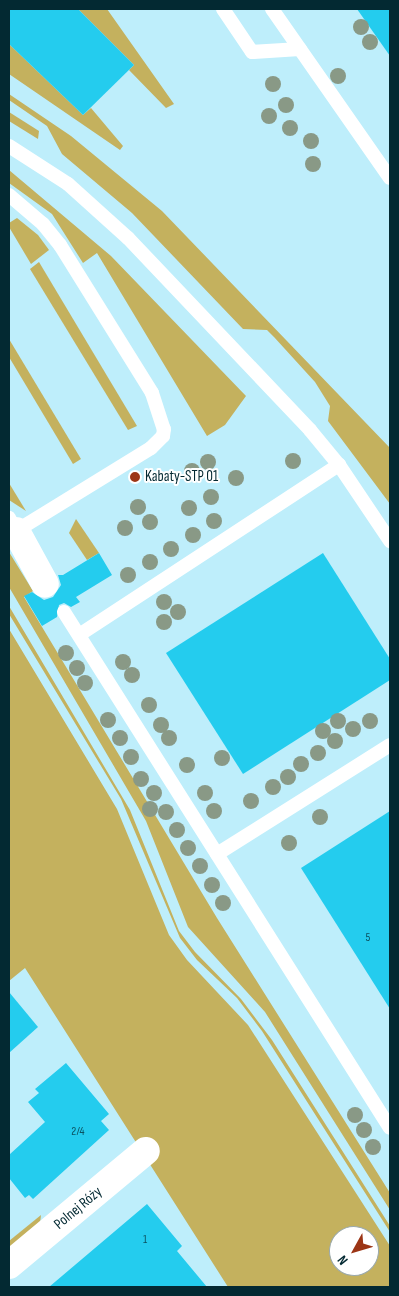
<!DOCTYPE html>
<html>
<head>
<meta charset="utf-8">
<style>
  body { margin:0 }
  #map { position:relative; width:399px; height:1296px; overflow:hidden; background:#beeefb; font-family:"Sofia Sans Condensed",sans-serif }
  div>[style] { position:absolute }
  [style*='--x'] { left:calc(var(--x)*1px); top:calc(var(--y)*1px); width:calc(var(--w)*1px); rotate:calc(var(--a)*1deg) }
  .green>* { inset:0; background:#c4b15e }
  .building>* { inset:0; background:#24ccee }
  .lane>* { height:14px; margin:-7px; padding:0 7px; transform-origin:7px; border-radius:7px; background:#fff }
  .street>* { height:28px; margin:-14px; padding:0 14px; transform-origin:14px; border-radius:14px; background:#fff }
  .trees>* { width:16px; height:16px; margin:-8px; border-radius:50%; background:#899986 }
  .dots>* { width:14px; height:14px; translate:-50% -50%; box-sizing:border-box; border:2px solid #fff; border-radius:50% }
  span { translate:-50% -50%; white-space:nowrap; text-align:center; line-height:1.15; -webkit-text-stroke:4px #fff; paint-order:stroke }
  .number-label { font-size:12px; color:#0b5261 }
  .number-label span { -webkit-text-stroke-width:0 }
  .poi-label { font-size:15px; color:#032932 }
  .left { translate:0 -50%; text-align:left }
  .street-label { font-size:15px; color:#032932 }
  .frame { position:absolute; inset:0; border:10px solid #032932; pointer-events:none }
  .north { position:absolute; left:329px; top:1226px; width:50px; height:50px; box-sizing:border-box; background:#fff; border:1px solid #9aa9ad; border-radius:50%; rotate:231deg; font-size:14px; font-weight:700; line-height:20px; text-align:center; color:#032932 }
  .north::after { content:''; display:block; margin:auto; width:18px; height:22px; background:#9c3515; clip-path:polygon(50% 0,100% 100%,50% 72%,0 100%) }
</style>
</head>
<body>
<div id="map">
  <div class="green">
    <div style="clip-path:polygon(78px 9px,107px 9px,174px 104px,166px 108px,129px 70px,134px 65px)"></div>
    <div style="clip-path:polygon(9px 44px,83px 115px,91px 108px,123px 146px,120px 150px,9px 74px)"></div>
    <div style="clip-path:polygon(9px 94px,71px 136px,162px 211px,390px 448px,390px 504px,328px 421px,330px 406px,315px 382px,274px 337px,267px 330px,243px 329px,132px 213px,62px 154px,47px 126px,9px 100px)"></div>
    <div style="clip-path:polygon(9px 112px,39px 131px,38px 139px,9px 121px)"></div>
    <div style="clip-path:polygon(9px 170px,111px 256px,246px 396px,225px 425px,207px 436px,97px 253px,83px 263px,52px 214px,9px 183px)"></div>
    <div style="clip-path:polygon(17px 218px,38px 235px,49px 250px,31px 264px,9px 227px,9px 223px)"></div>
    <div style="clip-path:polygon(39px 262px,137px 426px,128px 430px,30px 269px)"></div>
    <div style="clip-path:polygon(9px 339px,81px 459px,73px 464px,9px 357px)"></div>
    <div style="clip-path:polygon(9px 483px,26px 511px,9px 500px)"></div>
    <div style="clip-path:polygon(76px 519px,99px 553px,87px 560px,69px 533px)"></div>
    <div style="clip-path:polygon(9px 552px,33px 591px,24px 597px,217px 918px,390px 1193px,390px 1210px,265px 1012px,188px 927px,146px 821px,9px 587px)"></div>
    <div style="clip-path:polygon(9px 606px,130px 810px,179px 931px,195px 952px,241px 999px,272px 1040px,390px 1226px,390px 1232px,262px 1031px,237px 998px,197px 960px,180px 938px,121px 799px,9px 614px)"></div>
    <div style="clip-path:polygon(evenodd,9px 629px,117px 809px,169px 935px,187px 960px,248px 1025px,390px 1246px,390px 1287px,228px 1287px,25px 968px,9px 981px,9px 629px,339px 1236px,369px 1236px,369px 1266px,339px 1266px,339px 1236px)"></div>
    <div style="clip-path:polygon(41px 1215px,40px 1224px,9px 1250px,9px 1241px)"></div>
  </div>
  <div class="building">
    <div style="clip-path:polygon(9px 9px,78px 9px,134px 65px,83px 115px,9px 44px)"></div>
    <div style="clip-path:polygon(357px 9px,390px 9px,390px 56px)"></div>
    <div style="clip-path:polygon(99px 553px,112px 575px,76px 597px,80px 602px,71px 607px,64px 603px,59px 605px,57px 617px,42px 626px,24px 596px,32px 592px,44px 600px,53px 597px,61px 585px,58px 575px,63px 575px)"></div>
    <div style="clip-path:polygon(323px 553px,390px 659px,390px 680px,243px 774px,166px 653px)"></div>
    <div style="clip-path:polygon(390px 811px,390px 1009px,301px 868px)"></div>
    <div style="clip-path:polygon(9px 992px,38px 1027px,9px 1053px)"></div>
    <div style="clip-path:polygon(66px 1063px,109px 1114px,101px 1121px,109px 1130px,33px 1199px,29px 1195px,25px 1198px,9px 1178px,9px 1155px,45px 1122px,28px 1102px,39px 1093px,35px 1089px)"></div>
    <div style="clip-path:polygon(147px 1204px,182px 1246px,177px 1251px,207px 1287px,49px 1287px)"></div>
  </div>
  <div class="lane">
    <div style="--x:223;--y:9;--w:52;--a:56"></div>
    <div style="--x:252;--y:52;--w:48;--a:-3.6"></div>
    <div style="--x:272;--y:9;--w:206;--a:55.1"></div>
    <div style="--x:9;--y:146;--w:70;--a:32.8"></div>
    <div style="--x:68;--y:184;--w:81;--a:42"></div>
    <div style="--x:128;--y:238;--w:265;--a:46.5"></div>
    <div style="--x:310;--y:430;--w:45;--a:50.4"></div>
    <div style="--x:339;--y:465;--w:92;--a:56.1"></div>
    <div style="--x:9;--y:195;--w:45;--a:40.5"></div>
    <div style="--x:43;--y:224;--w:27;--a:51"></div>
    <div style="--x:60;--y:245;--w:174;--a:58.1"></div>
    <div style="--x:152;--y:393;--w:38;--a:72"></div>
    <div style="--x:164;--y:429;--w:7;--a:98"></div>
    <div style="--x:163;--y:436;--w:17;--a:135"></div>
    <div style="--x:151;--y:448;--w:158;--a:148.4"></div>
    <div style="--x:16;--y:531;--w:15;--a:-118"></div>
    <div style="--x:64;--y:612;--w:610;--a:57.72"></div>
    <div style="--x:79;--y:635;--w:311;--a:-33.2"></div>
    <div style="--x:217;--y:854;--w:204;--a:-32.2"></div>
  </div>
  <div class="street">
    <div style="--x:16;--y:531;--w:60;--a:61.3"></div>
    <div style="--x:9;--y:1265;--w:178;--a:-39.8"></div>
  </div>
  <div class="trees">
    <div style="left:361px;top:27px"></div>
    <div style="left:370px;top:42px"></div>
    <div style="left:338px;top:76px"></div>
    <div style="left:273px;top:84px"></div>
    <div style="left:286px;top:105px"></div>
    <div style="left:269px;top:116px"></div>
    <div style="left:290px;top:128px"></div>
    <div style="left:311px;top:141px"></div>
    <div style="left:313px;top:164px"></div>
    <div style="left:293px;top:461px"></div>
    <div style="left:208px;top:462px"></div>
    <div style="left:192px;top:471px"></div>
    <div style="left:236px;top:478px"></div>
    <div style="left:211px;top:497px"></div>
    <div style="left:138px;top:507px"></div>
    <div style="left:189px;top:508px"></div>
    <div style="left:214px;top:521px"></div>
    <div style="left:150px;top:522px"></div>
    <div style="left:125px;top:528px"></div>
    <div style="left:193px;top:535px"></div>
    <div style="left:171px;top:549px"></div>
    <div style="left:150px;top:562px"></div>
    <div style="left:128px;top:575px"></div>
    <div style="left:164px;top:602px"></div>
    <div style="left:178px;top:612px"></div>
    <div style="left:164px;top:622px"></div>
    <div style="left:66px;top:653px"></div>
    <div style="left:123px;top:662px"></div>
    <div style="left:77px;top:668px"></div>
    <div style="left:132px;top:675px"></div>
    <div style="left:85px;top:683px"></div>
    <div style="left:149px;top:705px"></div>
    <div style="left:108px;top:720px"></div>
    <div style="left:338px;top:721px"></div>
    <div style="left:370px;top:721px"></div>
    <div style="left:161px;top:725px"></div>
    <div style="left:353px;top:729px"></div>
    <div style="left:323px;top:731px"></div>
    <div style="left:120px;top:738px"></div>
    <div style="left:169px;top:738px"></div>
    <div style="left:335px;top:741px"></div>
    <div style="left:318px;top:753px"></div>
    <div style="left:131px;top:757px"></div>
    <div style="left:222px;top:758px"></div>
    <div style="left:301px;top:764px"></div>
    <div style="left:187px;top:765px"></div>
    <div style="left:288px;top:777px"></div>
    <div style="left:141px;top:779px"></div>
    <div style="left:273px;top:787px"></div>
    <div style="left:154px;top:793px"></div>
    <div style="left:205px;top:793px"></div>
    <div style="left:251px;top:801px"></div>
    <div style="left:150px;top:809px"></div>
    <div style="left:214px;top:811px"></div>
    <div style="left:166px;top:812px"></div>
    <div style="left:320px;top:817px"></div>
    <div style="left:177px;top:830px"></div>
    <div style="left:289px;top:843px"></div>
    <div style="left:188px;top:848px"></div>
    <div style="left:200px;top:866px"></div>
    <div style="left:212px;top:885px"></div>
    <div style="left:223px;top:903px"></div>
    <div style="left:355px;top:1115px"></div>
    <div style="left:364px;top:1130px"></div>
    <div style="left:373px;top:1147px"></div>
  </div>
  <div class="dots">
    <div style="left:135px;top:477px;background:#9c3515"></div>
  </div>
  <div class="number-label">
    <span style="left:368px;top:938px">5</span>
    <span style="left:78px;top:1132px">2/4</span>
    <span style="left:145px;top:1240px">1</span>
  </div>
  <div class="poi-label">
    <span class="left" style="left:145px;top:477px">Kabaty-STP 01</span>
  </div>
  <div class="street-label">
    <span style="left:78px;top:1208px;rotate:-40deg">Polnej Róży</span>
  </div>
  <div class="frame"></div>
  <div class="north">N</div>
</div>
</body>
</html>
